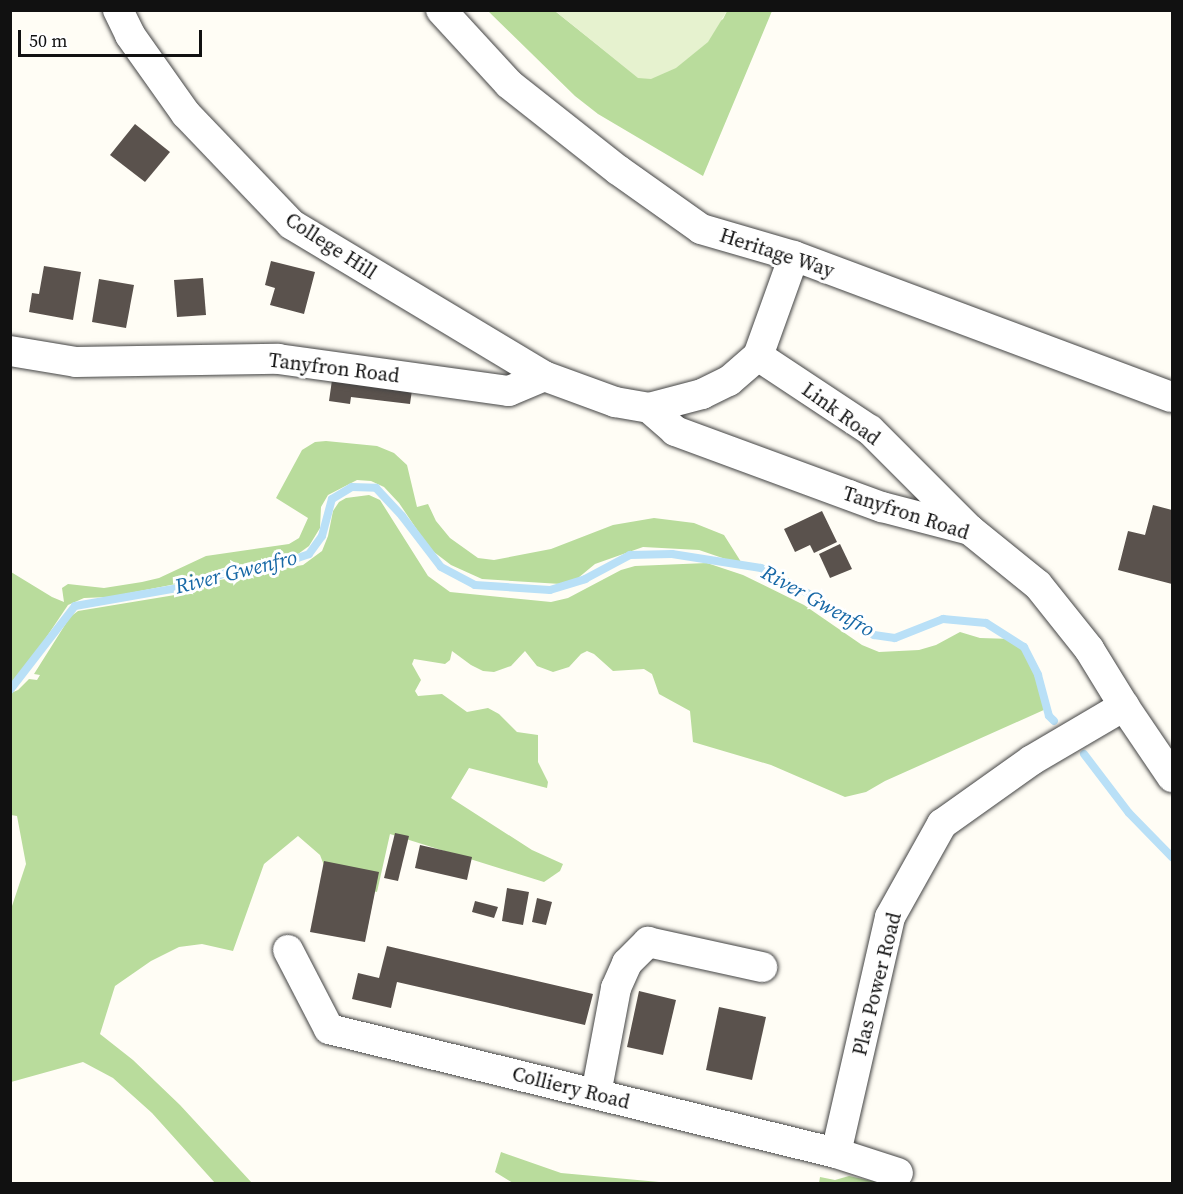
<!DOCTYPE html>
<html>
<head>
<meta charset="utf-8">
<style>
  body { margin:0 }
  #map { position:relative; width:1183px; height:1194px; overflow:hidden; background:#fffdf5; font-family:"Source Serif 4",serif }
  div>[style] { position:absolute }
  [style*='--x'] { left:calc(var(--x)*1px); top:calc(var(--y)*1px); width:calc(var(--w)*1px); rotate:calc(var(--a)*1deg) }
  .forest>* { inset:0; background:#b9dc9c }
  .pitch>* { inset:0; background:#e6f2cf }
  .stream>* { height:8px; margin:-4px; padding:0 4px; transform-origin:4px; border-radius:4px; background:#b9e0f7 }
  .building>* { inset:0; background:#5a524d }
  .roads { filter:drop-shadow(0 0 2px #444) drop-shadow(0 0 2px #444) }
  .minor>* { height:30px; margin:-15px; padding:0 15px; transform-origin:15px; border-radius:15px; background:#fff }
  span { translate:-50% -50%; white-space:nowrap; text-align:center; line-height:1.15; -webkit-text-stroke:6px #fff; paint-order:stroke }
  .street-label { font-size:20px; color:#111 }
  .water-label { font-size:21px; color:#1768a6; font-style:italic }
  .frame { position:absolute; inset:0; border:12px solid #111; pointer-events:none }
  .scale { position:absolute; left:18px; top:30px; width:184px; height:27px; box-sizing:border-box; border:3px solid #111; border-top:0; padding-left:8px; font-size:18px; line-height:21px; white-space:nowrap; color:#111; -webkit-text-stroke:4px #fff; paint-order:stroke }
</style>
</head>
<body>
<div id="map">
  <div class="forest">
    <div style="clip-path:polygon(488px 11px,555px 11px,638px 77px,723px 19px,727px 11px,772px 11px,703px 176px,598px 114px,575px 96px)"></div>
    <div style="clip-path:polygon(326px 441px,377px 446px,394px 453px,407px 465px,417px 507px,428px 504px,436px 521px,450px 538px,478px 558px,494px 560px,551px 549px,613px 525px,654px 518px,694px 523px,724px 535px,743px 565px,699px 550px,643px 547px,595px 564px,578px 578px,561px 584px,482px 579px,451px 565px,430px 549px,399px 503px,384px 487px,371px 481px,357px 480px,328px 495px,321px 507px,320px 528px,309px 546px,298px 554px,223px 568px,176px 584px,109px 597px,84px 598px,68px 605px,23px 672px,11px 684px,11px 572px,52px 597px,64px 602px,62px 588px,68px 584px,104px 588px,142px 582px,159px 578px,206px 556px,289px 544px,299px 538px,308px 518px,276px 498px,302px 450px,315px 442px)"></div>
    <div style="clip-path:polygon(369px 495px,380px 500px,428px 576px,450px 592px,551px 602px,568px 598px,621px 570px,635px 566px,707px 563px,743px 575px,804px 605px,862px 645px,879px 652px,919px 650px,936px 645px,960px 632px,980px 638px,1012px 639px,1029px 657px,1046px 709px,885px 781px,866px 792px,845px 797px,771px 765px,693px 742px,690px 711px,659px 694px,652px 674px,644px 669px,613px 671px,594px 654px,587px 651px,581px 654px,569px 667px,553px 672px,537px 666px,525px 651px,511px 666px,494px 672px,483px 671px,471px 665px,452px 651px,450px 660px,445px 664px,414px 659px,412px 664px,421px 680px,415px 691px,418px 696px,442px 694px,467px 712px,488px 708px,499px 714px,517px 732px,538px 735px,538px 762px,548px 782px,547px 788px,469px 768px,451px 798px,532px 850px,563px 864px,560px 871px,544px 882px,390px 834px,377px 892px,325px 880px,327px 873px,320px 855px,298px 836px,264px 864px,233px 951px,202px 944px,179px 947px,151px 961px,115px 986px,100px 1034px,133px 1060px,180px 1105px,252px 1183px,215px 1183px,152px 1113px,113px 1078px,83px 1062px,11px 1082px,11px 909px,26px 864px,17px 816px,11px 815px,11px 693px,18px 690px,29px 679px,37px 680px,40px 675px,34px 674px,70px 617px,78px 611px,181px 594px,220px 580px,303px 565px,322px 551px,328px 536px,333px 511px,339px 502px,346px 498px)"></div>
    <div style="clip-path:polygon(501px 1152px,561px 1173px,670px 1183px,513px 1183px,495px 1172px)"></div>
    <div style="clip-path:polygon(849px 1176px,881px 1183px,819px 1183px,820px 1177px,835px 1180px)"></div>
  </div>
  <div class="pitch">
    <div style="clip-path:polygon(555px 11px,727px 11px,708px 42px,676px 68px,651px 79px,638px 78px)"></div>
  </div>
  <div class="stream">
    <div style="--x:10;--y:690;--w:106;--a:-52.3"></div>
    <div style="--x:75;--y:606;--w:117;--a:-9.9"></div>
    <div style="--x:190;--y:586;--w:38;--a:-20"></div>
    <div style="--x:226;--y:573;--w:61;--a:-10.4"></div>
    <div style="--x:286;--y:562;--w:24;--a:-19"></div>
    <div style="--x:309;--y:554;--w:22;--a:-54"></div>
    <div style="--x:322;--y:536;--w:38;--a:-75"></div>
    <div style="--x:332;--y:499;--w:23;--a:-31"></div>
    <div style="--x:352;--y:487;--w:24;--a:2"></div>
    <div style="--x:376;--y:488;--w:38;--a:47"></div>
    <div style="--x:402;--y:516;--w:64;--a:52.6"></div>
    <div style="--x:441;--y:567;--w:38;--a:28"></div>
    <div style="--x:475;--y:585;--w:75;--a:3.8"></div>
    <div style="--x:550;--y:590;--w:37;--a:-17"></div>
    <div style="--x:585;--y:579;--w:51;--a:-28.1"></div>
    <div style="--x:630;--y:555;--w:42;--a:-1.4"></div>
    <div style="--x:672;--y:554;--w:90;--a:8.9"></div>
    <div style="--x:761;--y:568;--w:69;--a:28.4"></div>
    <div style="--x:822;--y:601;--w:62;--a:33.2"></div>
    <div style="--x:874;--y:635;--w:21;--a:8"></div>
    <div style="--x:895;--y:638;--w:52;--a:-21.6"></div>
    <div style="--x:943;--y:619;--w:43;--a:5.3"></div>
    <div style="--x:986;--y:623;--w:45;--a:32.3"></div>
    <div style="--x:1024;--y:647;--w:31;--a:63"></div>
    <div style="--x:1038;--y:675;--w:42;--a:75"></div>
    <div style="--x:1049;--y:716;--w:7;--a:45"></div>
    <div style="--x:1084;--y:754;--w:74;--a:52.7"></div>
    <div style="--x:1129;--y:813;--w:62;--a:45.7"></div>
  </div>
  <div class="building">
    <div style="clip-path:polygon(135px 124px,170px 152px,145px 182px,110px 155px)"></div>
    <div style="clip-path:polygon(271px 261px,315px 272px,304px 314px,270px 305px,275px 288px,265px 285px)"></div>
    <div style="clip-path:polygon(44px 266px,81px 272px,73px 320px,29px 312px,32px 293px,39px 294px)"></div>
    <div style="clip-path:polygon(203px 278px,206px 315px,177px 317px,174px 280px)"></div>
    <div style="clip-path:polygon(99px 279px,134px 285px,126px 328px,92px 322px)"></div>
    <div style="clip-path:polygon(333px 373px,413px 383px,410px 404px,351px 397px,350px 404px,329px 401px)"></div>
    <div style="clip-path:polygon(1153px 505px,1172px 510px,1172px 584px,1118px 570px,1128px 531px,1145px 535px)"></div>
    <div style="clip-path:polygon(822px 511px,837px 542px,814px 553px,810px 545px,795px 552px,784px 529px)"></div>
    <div style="clip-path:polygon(840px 544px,852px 569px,830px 578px,819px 554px)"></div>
    <div style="clip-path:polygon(395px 833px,409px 836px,398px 881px,384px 878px)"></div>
    <div style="clip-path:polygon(420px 845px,472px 857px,467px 880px,415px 868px)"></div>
    <div style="clip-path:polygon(324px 861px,379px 872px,365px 942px,310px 932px)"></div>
    <div style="clip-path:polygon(507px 888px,529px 892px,523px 925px,502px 921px)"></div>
    <div style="clip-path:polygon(537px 898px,552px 902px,546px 925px,532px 922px)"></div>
    <div style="clip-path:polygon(475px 901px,498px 907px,494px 918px,472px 912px)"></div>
    <div style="clip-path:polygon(387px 946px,593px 994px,585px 1025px,397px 982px,391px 1008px,352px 999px,358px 973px,379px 978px)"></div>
    <div style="clip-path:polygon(639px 991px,676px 1000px,663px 1055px,627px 1047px)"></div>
    <div style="clip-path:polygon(719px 1007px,766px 1017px,752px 1080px,706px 1070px)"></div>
  </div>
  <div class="roads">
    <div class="minor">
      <div style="--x:118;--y:10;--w:28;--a:64"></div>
      <div style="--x:130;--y:35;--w:97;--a:54.7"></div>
      <div style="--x:186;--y:114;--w:152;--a:46.3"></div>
      <div style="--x:291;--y:224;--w:295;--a:31"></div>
      <div style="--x:441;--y:10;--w:100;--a:47.4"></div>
      <div style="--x:509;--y:84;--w:139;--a:38.3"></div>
      <div style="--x:618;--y:170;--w:102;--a:35.4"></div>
      <div style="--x:701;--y:229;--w:97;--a:16.2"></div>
      <div style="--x:794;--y:256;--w:403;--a:20.5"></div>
      <div style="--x:10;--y:351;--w:67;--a:9.5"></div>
      <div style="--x:76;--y:362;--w:202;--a:-0.9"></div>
      <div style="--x:278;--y:359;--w:233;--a:7.9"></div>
      <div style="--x:509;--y:391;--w:38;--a:-23"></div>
      <div style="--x:544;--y:376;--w:76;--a:20.1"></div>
      <div style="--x:615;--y:402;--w:35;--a:10"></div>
      <div style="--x:649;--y:408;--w:55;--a:-14.8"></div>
      <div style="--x:702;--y:394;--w:30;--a:-26"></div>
      <div style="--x:729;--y:381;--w:38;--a:-41"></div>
      <div style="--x:758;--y:356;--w:106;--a:-70.2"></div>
      <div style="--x:758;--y:356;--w:134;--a:33.5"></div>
      <div style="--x:870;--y:430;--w:141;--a:45"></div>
      <div style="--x:649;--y:408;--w:35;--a:41"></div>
      <div style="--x:675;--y:431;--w:221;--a:20.2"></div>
      <div style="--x:882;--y:507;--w:91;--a:14.6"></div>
      <div style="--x:970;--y:530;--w:87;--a:39"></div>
      <div style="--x:1038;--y:585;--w:82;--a:51.4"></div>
      <div style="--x:1089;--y:649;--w:67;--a:58.4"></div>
      <div style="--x:1124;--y:706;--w:86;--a:55.9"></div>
      <div style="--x:288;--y:950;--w:89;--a:62.6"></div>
      <div style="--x:329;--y:1029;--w:522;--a:13.74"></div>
      <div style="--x:836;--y:1153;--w:65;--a:17.9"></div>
      <div style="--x:596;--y:1094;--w:108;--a:-79.3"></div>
      <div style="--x:616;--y:988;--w:27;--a:-66"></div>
      <div style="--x:627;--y:963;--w:30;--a:-45"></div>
      <div style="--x:648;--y:942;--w:117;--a:12.4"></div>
      <div style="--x:836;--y:1153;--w:242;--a:-77.1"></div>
      <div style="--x:890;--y:917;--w:107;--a:-60.8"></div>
      <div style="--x:942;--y:824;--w:110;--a:-35.4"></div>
      <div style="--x:1032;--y:760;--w:107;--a:-30.4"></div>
    </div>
  </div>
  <div class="street-label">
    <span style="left:331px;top:246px;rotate:33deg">College Hill</span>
    <span style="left:777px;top:253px;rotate:18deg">Heritage Way</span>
    <span style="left:334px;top:368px;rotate:7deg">Tanyfron Road</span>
    <span style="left:841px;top:414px;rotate:36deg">Link Road</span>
    <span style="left:906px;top:513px;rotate:18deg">Tanyfron Road</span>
    <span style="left:877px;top:984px;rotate:-76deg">Plas Power Road</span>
    <span style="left:571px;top:1088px;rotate:14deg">Colliery Road</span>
  </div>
  <div class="water-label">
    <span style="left:236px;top:572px;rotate:-14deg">River Gwenfro</span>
    <span style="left:818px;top:601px;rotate:29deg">River Gwenfro</span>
  </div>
  <div class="frame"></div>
  <div class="scale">50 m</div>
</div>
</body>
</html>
